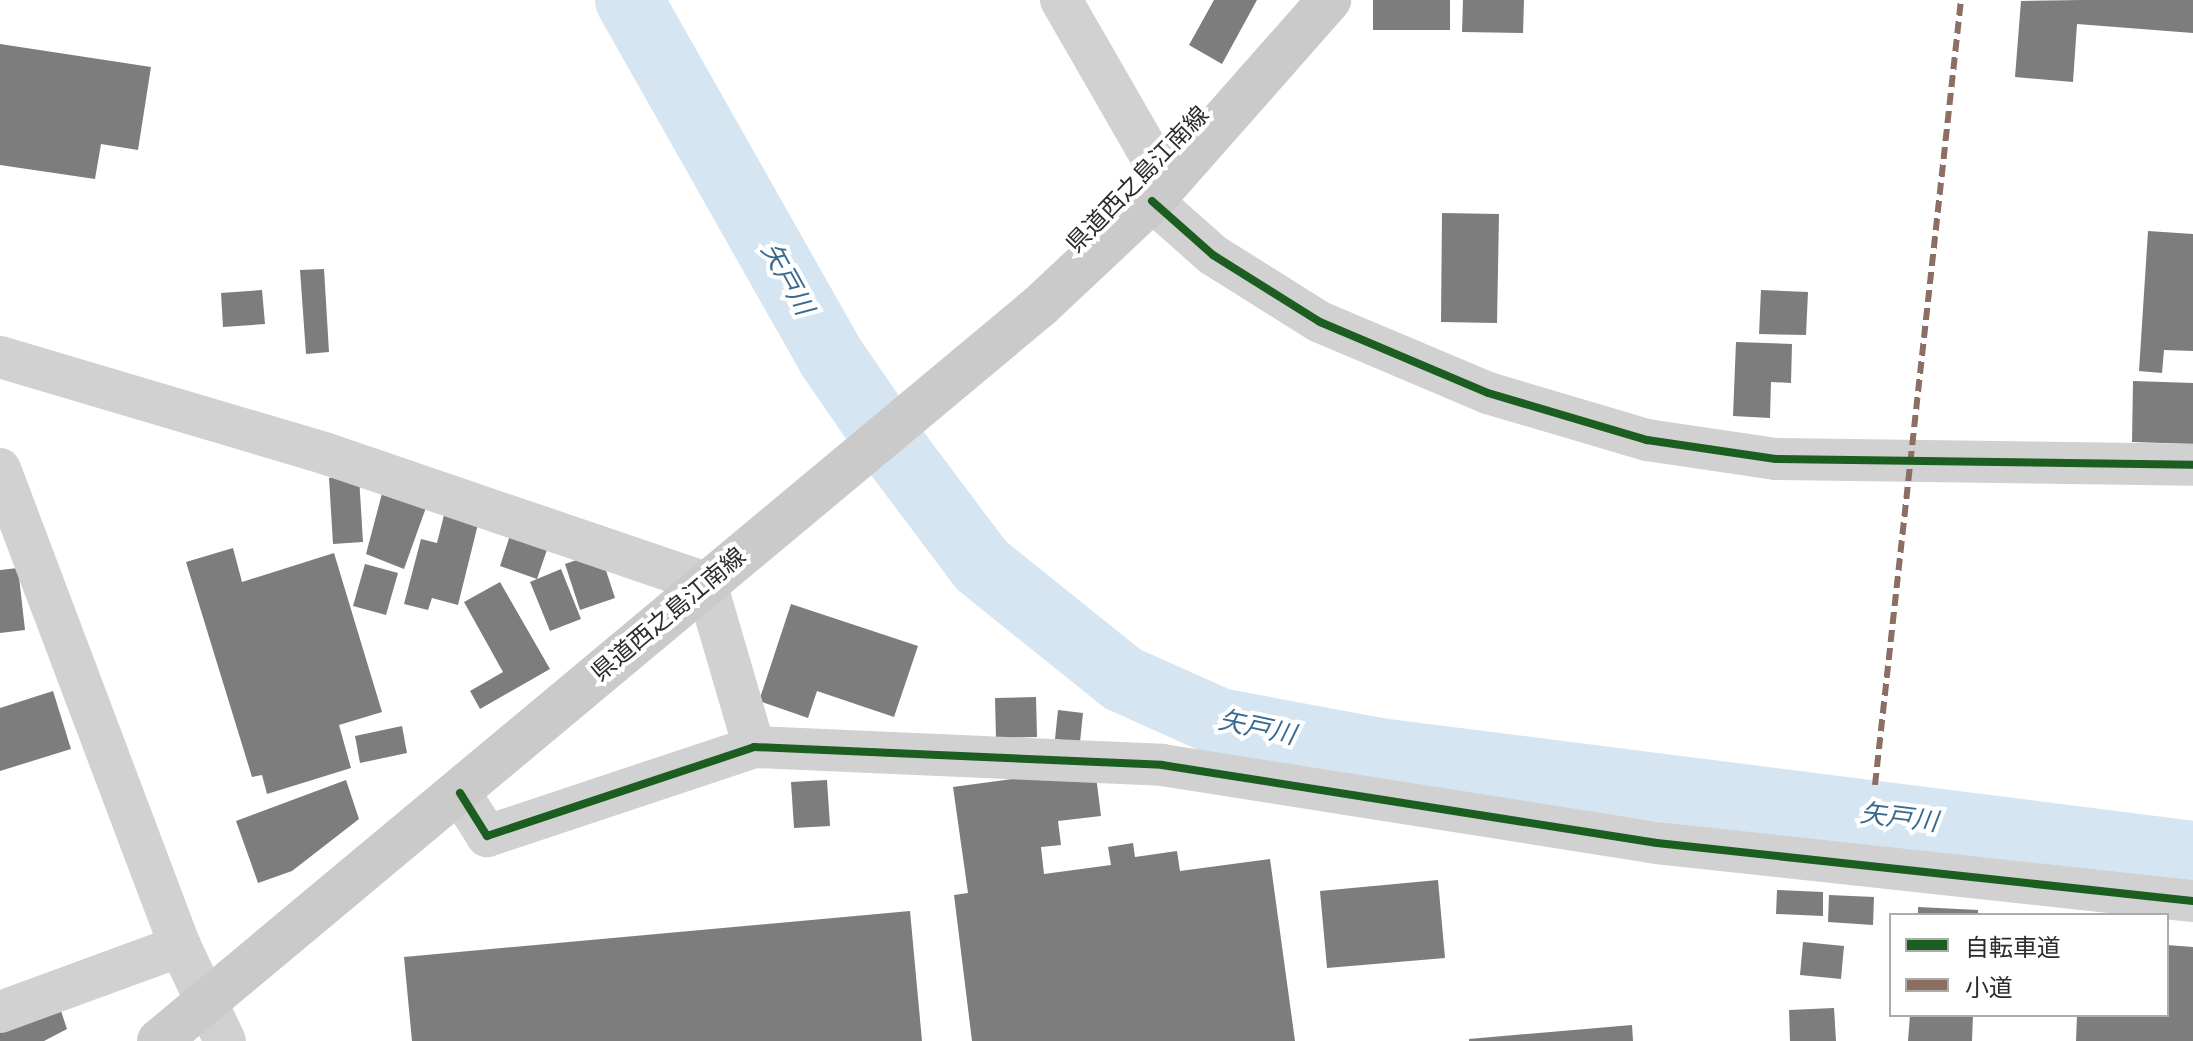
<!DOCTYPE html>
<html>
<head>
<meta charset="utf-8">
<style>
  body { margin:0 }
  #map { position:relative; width:2193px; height:1041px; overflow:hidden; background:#fff; font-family:"Work Sans","Noto Sans JP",sans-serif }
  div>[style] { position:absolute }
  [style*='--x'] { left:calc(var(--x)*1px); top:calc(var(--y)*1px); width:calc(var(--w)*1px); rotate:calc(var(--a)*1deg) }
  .river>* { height:68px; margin:-34px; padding:0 34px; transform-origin:34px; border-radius:34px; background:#d5e6f2 }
  .building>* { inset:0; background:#7d7d7d }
  .minor>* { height:42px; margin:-21px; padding:0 21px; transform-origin:21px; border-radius:21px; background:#d1d1d1 }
  .secondary>* { height:44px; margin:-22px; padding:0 22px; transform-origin:22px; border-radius:22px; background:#cacaca }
  .quiet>* { height:6px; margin-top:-3px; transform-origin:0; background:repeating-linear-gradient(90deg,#8d6e63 0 12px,transparent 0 18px) }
  .cycleway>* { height:8px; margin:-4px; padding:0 4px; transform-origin:4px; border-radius:4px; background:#1b5e20 }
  span { translate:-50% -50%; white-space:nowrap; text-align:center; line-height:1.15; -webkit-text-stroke:8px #fff; paint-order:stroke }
  .street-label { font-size:24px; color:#2c2c2c }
  .water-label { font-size:26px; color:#386b90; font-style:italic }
  .legend { position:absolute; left:1889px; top:913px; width:280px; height:104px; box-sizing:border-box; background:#fff; border:2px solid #ababab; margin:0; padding:10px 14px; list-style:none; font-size:24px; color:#2c2c2c }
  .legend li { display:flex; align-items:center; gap:16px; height:40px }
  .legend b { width:40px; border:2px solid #ababab }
</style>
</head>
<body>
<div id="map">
  <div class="river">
    <div style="--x:629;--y:0;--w:410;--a:60.5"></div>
    <div style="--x:831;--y:357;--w:116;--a:55.5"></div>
    <div style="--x:897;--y:453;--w:140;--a:53.1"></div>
    <div style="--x:981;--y:565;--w:182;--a:38.8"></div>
    <div style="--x:1123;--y:679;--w:105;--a:24.1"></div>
    <div style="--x:1219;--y:722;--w:163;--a:10.6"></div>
    <div style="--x:1379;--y:752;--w:820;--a:7.21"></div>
  </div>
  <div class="building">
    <div style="clip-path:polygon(1214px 0,1257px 0,1222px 64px,1189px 45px)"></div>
    <div style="clip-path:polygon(1373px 0,1450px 0,1450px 30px,1373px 30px)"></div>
    <div style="clip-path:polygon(1463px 0,1524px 0,1523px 33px,1462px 32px)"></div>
    <div style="clip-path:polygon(2082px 0,2193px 0,2193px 33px,2077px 24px,2073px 82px,2015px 77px,2021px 1px)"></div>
    <div style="clip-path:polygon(0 44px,151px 67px,138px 150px,101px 144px,95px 179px,0 165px)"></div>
    <div style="clip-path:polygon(1442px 213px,1499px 214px,1497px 323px,1441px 322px)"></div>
    <div style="clip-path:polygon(2148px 231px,2193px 234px,2193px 351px,2164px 350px,2162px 373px,2139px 371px)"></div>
    <div style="clip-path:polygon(324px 269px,329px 352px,306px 354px,300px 270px)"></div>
    <div style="clip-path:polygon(262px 290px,265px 324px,223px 327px,221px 293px)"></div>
    <div style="clip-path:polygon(1761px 290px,1808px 292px,1806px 335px,1759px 334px)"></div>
    <div style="clip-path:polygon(1736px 342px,1792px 344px,1791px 383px,1771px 382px,1770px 418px,1733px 416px)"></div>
    <div style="clip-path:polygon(2133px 381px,2193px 383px,2193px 444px,2132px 442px)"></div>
    <div style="clip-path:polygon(359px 476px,363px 542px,333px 544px,329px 478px)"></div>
    <div style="clip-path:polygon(384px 486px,428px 502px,404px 569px,366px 554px)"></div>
    <div style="clip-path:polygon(448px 499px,482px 508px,458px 605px,432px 598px,428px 610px,404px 604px,421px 539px,437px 543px)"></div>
    <div style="clip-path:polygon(513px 526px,551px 538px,537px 579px,561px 569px,581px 619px,550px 631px,530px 582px,537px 579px,500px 566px)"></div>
    <div style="clip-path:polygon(233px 548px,242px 582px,334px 553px,382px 712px,339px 725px,351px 768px,267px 794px,262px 775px,252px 777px,186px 562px)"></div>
    <div style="clip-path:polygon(600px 552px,615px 598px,580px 610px,565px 564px)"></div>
    <div style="clip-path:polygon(365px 564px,398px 573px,386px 615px,353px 606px)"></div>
    <div style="clip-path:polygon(18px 568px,25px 630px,0 633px,0 570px)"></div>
    <div style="clip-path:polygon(500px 582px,550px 669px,480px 709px,470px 691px,503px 672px,464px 602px)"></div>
    <div style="clip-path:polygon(791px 604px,918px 646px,894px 717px,817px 691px,808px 718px,759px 701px)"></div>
    <div style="clip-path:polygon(53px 691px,71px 749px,0 771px,0 708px)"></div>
    <div style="clip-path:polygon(1036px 697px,1037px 737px,996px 738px,995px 698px)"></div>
    <div style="clip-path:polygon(1058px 710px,1083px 713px,1080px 742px,1055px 739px)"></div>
    <div style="clip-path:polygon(402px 726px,407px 753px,360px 763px,355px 736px)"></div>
    <div style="clip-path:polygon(1095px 768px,1101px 816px,1058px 821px,1061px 845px,1041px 847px,1044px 874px,1111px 865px,1108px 847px,1133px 843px,1135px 857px,1177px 851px,1180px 871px,1270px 859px,1295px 1041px,972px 1041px,954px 895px,968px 893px,953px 787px)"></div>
    <div style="clip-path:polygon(346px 780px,359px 819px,292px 871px,258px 883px,236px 821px)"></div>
    <div style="clip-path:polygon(827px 780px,830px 826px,794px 828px,791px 782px)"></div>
    <div style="clip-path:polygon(1438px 880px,1445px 958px,1327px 968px,1320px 891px)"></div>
    <div style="clip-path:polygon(1777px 890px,1823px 892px,1823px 916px,1776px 914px)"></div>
    <div style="clip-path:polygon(1829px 895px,1874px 897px,1873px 925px,1828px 922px)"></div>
    <div style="clip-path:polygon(1918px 907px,1978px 910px,1978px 915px,1918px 915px)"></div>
    <div style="clip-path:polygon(910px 911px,922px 1041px,412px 1041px,404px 957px)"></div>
    <div style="clip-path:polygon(1803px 942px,1844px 946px,1841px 979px,1800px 975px)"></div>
    <div style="clip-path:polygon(2167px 945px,2193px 947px,2193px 1041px,2076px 1041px,2077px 1015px,2167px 1015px)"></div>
    <div style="clip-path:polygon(60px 1008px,67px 1029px,44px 1041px,0 1041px,0 1028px)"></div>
    <div style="clip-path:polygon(1834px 1008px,1836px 1041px,1790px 1041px,1789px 1010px)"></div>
    <div style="clip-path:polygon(1910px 1015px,1973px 1015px,1972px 1041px,1908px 1041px)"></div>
    <div style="clip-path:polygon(1632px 1025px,1633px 1041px,1469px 1041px,1469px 1039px)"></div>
  </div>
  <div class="minor">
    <div style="--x:1061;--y:0;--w:212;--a:60.1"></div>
    <div style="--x:1152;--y:201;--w:81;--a:41.5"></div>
    <div style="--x:1213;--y:255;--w:126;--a:32.1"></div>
    <div style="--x:1320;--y:322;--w:182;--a:22.9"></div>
    <div style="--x:1488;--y:393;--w:166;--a:16.5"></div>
    <div style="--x:1647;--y:440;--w:130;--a:8.4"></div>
    <div style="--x:1776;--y:459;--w:417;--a:0.8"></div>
    <div style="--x:0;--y:357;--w:338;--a:16.5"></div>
    <div style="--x:324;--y:453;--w:404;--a:18.8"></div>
    <div style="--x:706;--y:583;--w:171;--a:73.7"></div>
    <div style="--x:0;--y:469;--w:510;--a:69.33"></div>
    <div style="--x:180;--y:946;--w:105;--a:64.7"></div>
    <div style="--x:460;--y:793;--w:51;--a:57.9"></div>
    <div style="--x:487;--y:836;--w:281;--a:-18.4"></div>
    <div style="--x:754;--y:747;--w:408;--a:2.5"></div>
    <div style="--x:1162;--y:765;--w:501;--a:8.95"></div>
    <div style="--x:1657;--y:843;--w:539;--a:6.18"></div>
    <div style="--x:0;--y:1012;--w:192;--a:-20.1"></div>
  </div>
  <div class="secondary">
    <div style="--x:159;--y:1041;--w:1147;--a:-39.84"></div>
    <div style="--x:1040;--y:306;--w:154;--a:-43.2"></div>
    <div style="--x:1152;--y:201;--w:268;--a:-48.6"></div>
  </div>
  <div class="quiet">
    <div style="--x:1875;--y:785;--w:790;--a:-83.75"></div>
  </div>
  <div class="cycleway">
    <div style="--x:1152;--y:201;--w:81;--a:41.5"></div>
    <div style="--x:1213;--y:255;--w:126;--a:32.1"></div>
    <div style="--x:1320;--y:322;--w:182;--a:22.9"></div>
    <div style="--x:1488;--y:393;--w:166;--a:16.5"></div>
    <div style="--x:1647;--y:440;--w:130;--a:8.4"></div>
    <div style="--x:1776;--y:459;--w:417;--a:0.8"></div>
    <div style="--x:460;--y:793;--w:51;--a:57.9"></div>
    <div style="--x:487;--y:836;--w:281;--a:-18.4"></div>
    <div style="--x:754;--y:747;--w:408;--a:2.5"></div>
    <div style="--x:1162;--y:765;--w:501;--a:8.95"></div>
    <div style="--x:1657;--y:843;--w:539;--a:6.18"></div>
  </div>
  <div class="street-label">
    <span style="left:1138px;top:180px;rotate:-46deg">県道西之島江南線</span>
    <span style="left:669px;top:615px;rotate:-40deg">県道西之島江南線</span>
  </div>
  <div class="water-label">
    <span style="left:787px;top:279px;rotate:61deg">矢戸川</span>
    <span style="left:1257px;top:728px;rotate:12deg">矢戸川</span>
    <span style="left:1899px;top:818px;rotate:7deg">矢戸川</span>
  </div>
  <ul class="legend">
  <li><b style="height:10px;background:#1b5e20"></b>自転車道</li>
  <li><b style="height:10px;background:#8d6e63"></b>小道</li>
  </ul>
</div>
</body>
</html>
